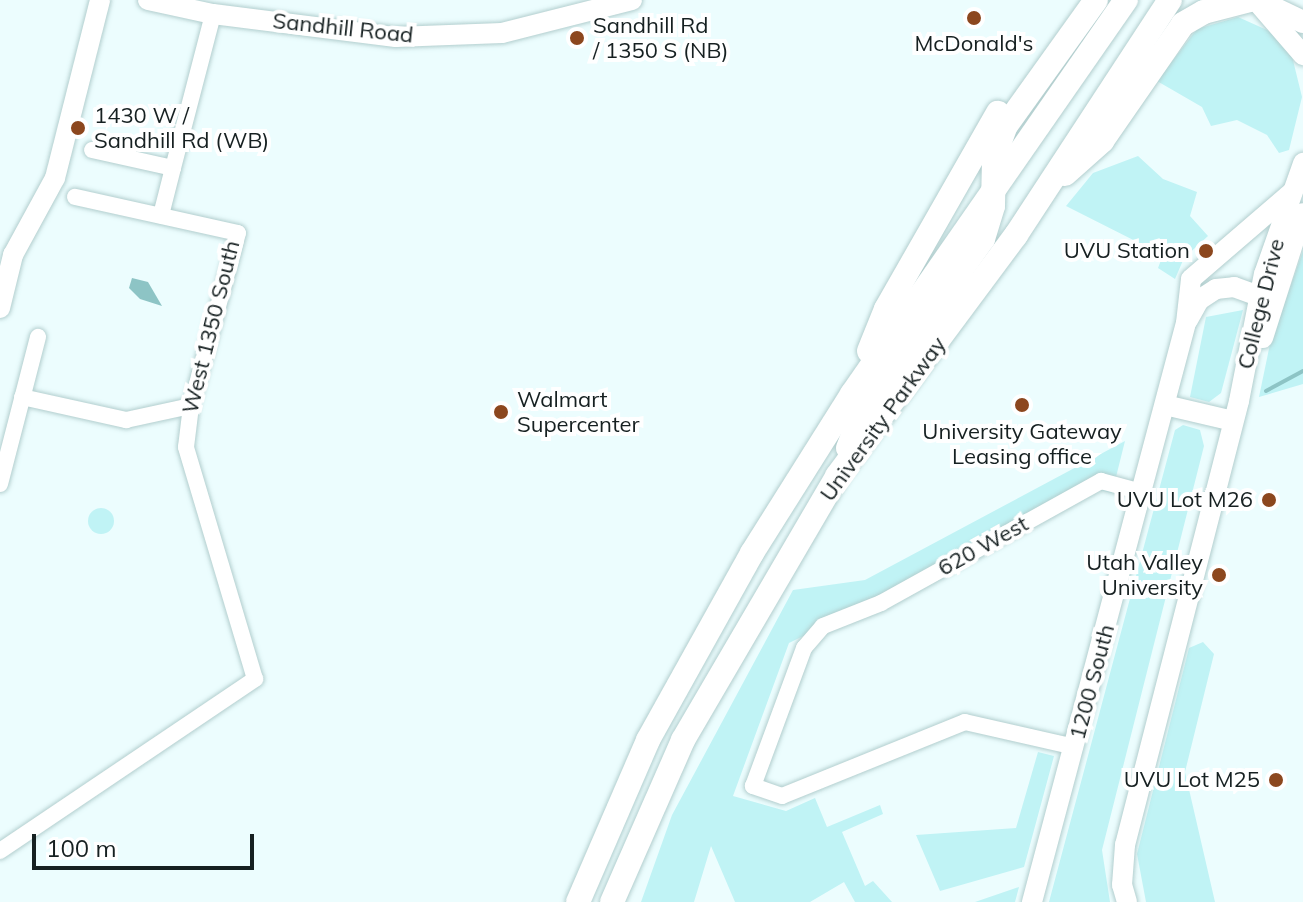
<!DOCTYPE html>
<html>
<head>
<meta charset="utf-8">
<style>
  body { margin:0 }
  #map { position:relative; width:1303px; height:902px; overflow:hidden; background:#ecfdfe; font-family:Mulish,sans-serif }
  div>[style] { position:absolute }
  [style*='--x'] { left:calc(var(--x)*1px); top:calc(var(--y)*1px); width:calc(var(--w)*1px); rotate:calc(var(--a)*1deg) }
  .green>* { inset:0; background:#c0f3f5 }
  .round { border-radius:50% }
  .water>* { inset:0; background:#8dc4c5 }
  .stream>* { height:4px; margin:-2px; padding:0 2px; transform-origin:2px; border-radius:2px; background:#8dc4c5 }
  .roads { filter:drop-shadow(0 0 2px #b2cece) drop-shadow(0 0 2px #b2cece) }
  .minor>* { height:16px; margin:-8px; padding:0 8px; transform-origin:8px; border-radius:8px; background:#fff }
  .tertiary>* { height:20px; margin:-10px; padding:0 10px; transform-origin:10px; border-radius:10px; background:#fff }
  .secondary>* { height:22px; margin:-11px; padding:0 11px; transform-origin:11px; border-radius:11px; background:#fff }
  .primary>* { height:24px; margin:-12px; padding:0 12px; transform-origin:12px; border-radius:12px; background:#fff }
  .dots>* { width:22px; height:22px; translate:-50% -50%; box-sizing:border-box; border:4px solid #fff; border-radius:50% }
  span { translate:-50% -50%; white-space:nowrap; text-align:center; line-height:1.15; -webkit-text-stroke:8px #fff; paint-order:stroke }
  .poi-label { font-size:22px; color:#162021 }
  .left { translate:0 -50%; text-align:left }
  .right { translate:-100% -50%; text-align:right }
  .street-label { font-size:22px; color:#162021 }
  .scale { position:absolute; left:32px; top:834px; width:222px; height:36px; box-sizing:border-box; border:4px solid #162021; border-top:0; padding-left:10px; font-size:24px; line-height:28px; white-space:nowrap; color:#162021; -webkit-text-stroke:6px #fff; paint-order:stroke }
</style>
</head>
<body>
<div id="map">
  <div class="green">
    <div style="clip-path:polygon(1238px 17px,1276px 34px,1291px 52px,1302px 97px,1289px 150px,1279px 153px,1267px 135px,1237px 120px,1211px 126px,1202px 107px,1157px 81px,1197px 29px)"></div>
    <div style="clip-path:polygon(1138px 156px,1163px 179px,1197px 192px,1190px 216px,1208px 236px,1184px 258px,1175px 279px,1158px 268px,1163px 255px,1066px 206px,1093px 173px)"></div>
    <div style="clip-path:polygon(1303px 251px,1303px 384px,1259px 397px,1270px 344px)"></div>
    <div style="clip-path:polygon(1243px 310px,1221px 393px,1209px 402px,1190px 397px,1206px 317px)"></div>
    <div style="clip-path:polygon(1183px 425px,1200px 430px,1204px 446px,1102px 850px,1110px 902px,1049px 902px,1175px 430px)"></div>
    <div style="clip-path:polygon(1125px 441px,1112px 493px,1100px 490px,789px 643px,733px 796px,786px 811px,815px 798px,827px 827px,880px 805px,883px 814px,842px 832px,865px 886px,873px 881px,892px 902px,855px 902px,844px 882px,810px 902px,735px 902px,711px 846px,694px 902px,641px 902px,672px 815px,793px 590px,865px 580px)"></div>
    <div class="round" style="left:88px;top:508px;width:26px;height:26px"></div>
    <div style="clip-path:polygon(1203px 642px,1214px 654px,1185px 772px,1215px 902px,1146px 902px,1137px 854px,1189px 648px)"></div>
    <div style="clip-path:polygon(1038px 752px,1054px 756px,1024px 867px,940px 891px,916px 835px,1016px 828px)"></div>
    <div style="clip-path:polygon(1019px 887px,1015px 902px,975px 902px)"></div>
  </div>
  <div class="water">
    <div style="clip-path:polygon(132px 278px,148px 282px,162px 306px,140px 299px,129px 288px)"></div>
  </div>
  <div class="stream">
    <div style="--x:1266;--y:391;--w:42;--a:-28.4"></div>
  </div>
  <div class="roads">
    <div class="minor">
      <div style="--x:92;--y:150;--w:83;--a:12.5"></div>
      <div style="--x:173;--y:168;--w:49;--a:104.3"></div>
      <div style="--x:173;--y:168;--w:159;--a:-75.4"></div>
      <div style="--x:22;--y:397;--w:107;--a:12.5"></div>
      <div style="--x:126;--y:420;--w:66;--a:-12.2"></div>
      <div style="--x:0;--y:484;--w:152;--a:-75.5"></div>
      <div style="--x:1075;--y:747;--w:113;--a:-167.2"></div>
      <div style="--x:965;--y:722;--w:197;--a:158"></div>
      <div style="--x:782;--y:796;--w:31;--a:-161"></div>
      <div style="--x:753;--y:786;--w:147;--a:-69.7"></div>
      <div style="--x:804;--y:648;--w:29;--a:-49"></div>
      <div style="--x:823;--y:626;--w:62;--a:-21.6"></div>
      <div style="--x:881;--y:603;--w:252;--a:-29"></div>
      <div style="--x:1101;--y:481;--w:42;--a:15"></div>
      <div style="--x:0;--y:851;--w:308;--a:-34"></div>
      <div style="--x:255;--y:679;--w:242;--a:-106.6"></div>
      <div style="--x:186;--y:447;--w:41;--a:-83"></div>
      <div style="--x:191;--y:406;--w:179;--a:-74.8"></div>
      <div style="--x:238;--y:233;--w:167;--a:-167.5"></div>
    </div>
    <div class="tertiary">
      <div style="--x:148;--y:0;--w:66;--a:12.2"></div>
      <div style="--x:213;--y:14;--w:184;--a:7.2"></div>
      <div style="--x:396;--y:37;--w:106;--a:-2.2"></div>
      <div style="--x:502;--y:33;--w:134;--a:-14.2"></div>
      <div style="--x:1258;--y:3;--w:69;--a:49.1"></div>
      <div style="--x:0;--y:308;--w:55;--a:-76.2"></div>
      <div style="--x:13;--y:255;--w:88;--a:-61.4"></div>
      <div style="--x:55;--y:178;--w:184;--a:-75.8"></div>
      <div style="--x:1188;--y:320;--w:23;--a:-61"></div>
      <div style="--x:1199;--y:300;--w:20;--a:-33"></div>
      <div style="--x:1216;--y:289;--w:18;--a:-6"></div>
      <div style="--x:1234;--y:287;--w:27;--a:20"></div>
      <div style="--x:1263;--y:338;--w:131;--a:-72.3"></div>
      <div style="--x:1165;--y:405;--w:70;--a:13.2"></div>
      <div style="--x:1032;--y:902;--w:599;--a:-75.11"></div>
      <div style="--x:1186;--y:323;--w:44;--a:-83.5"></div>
      <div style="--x:1191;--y:279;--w:133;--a:-40.7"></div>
      <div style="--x:1127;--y:902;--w:18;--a:-106"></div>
      <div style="--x:1122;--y:885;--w:40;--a:-85.7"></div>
      <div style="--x:1125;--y:845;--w:458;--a:-75.6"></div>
      <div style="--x:1239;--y:401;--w:129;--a:-78.9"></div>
      <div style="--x:1264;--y:274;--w:118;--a:-70.6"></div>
    </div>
    <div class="secondary">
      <div style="--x:1257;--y:0;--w:51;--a:25.6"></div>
    </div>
    <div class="primary">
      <div style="--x:1065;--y:174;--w:50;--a:-41.7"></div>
      <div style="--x:1102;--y:141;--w:142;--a:-55.3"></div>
      <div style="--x:1183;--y:24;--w:24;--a:-30"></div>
      <div style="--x:1204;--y:12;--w:48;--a:-14.6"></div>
      <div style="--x:869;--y:351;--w:45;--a:-68"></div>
      <div style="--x:886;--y:309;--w:226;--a:-60.3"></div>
      <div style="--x:848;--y:448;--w:44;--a:-68.7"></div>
      <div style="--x:864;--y:407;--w:206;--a:-54.7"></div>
      <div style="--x:983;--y:239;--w:34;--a:-73"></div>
      <div style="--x:993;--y:206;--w:48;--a:-88.8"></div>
      <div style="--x:994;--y:158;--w:33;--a:-70"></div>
      <div style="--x:1005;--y:127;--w:156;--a:-54.4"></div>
      <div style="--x:578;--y:902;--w:176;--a:-66.6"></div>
      <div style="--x:648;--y:740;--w:214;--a:-60.9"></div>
      <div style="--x:752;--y:553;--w:188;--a:-57.8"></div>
      <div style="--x:852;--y:394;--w:480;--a:-55.2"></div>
      <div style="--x:612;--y:902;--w:177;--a:-66.3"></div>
      <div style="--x:683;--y:740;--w:306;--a:-59.7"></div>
      <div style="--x:837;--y:476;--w:300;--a:-53.4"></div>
      <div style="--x:1016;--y:235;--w:281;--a:-56.8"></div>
    </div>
  </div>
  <div class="dots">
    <div style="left:974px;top:18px;background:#8c471e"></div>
    <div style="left:577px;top:38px;background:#8c471e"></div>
    <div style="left:78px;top:128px;background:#8c471e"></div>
    <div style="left:1206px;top:251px;background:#8c471e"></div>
    <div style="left:1022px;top:405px;background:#8c471e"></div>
    <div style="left:501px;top:412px;background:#8c471e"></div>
    <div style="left:1269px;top:500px;background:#8c471e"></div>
    <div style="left:1219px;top:575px;background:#8c471e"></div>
    <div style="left:1276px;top:780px;background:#8c471e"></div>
  </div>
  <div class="poi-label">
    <span class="left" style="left:593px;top:38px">Sandhill Rd<br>/ 1350 S (NB)</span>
    <span style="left:974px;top:44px">McDonald's</span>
    <span class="left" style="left:94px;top:128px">1430 W /<br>Sandhill Rd (WB)</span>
    <span class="right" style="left:1190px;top:251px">UVU Station</span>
    <span class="left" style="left:517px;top:412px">Walmart<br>Supercenter</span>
    <span style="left:1022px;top:444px">University Gateway<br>Leasing office</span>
    <span class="right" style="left:1253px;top:500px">UVU Lot M26</span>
    <span class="right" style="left:1203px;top:575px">Utah Valley<br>University</span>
    <span class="right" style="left:1260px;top:780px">UVU Lot M25</span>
  </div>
  <div class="street-label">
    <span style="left:343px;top:28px;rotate:6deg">Sandhill Road</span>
    <span style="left:1261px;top:304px;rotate:-76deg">College Drive</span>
    <span style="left:211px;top:327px;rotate:-76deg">West 1350 South</span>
    <span style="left:883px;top:419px;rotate:-54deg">University Parkway</span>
    <span style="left:983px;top:546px;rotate:-29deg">620 West</span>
    <span style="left:1092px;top:682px;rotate:-75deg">1200 South</span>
  </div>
  <div class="scale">100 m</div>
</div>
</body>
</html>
